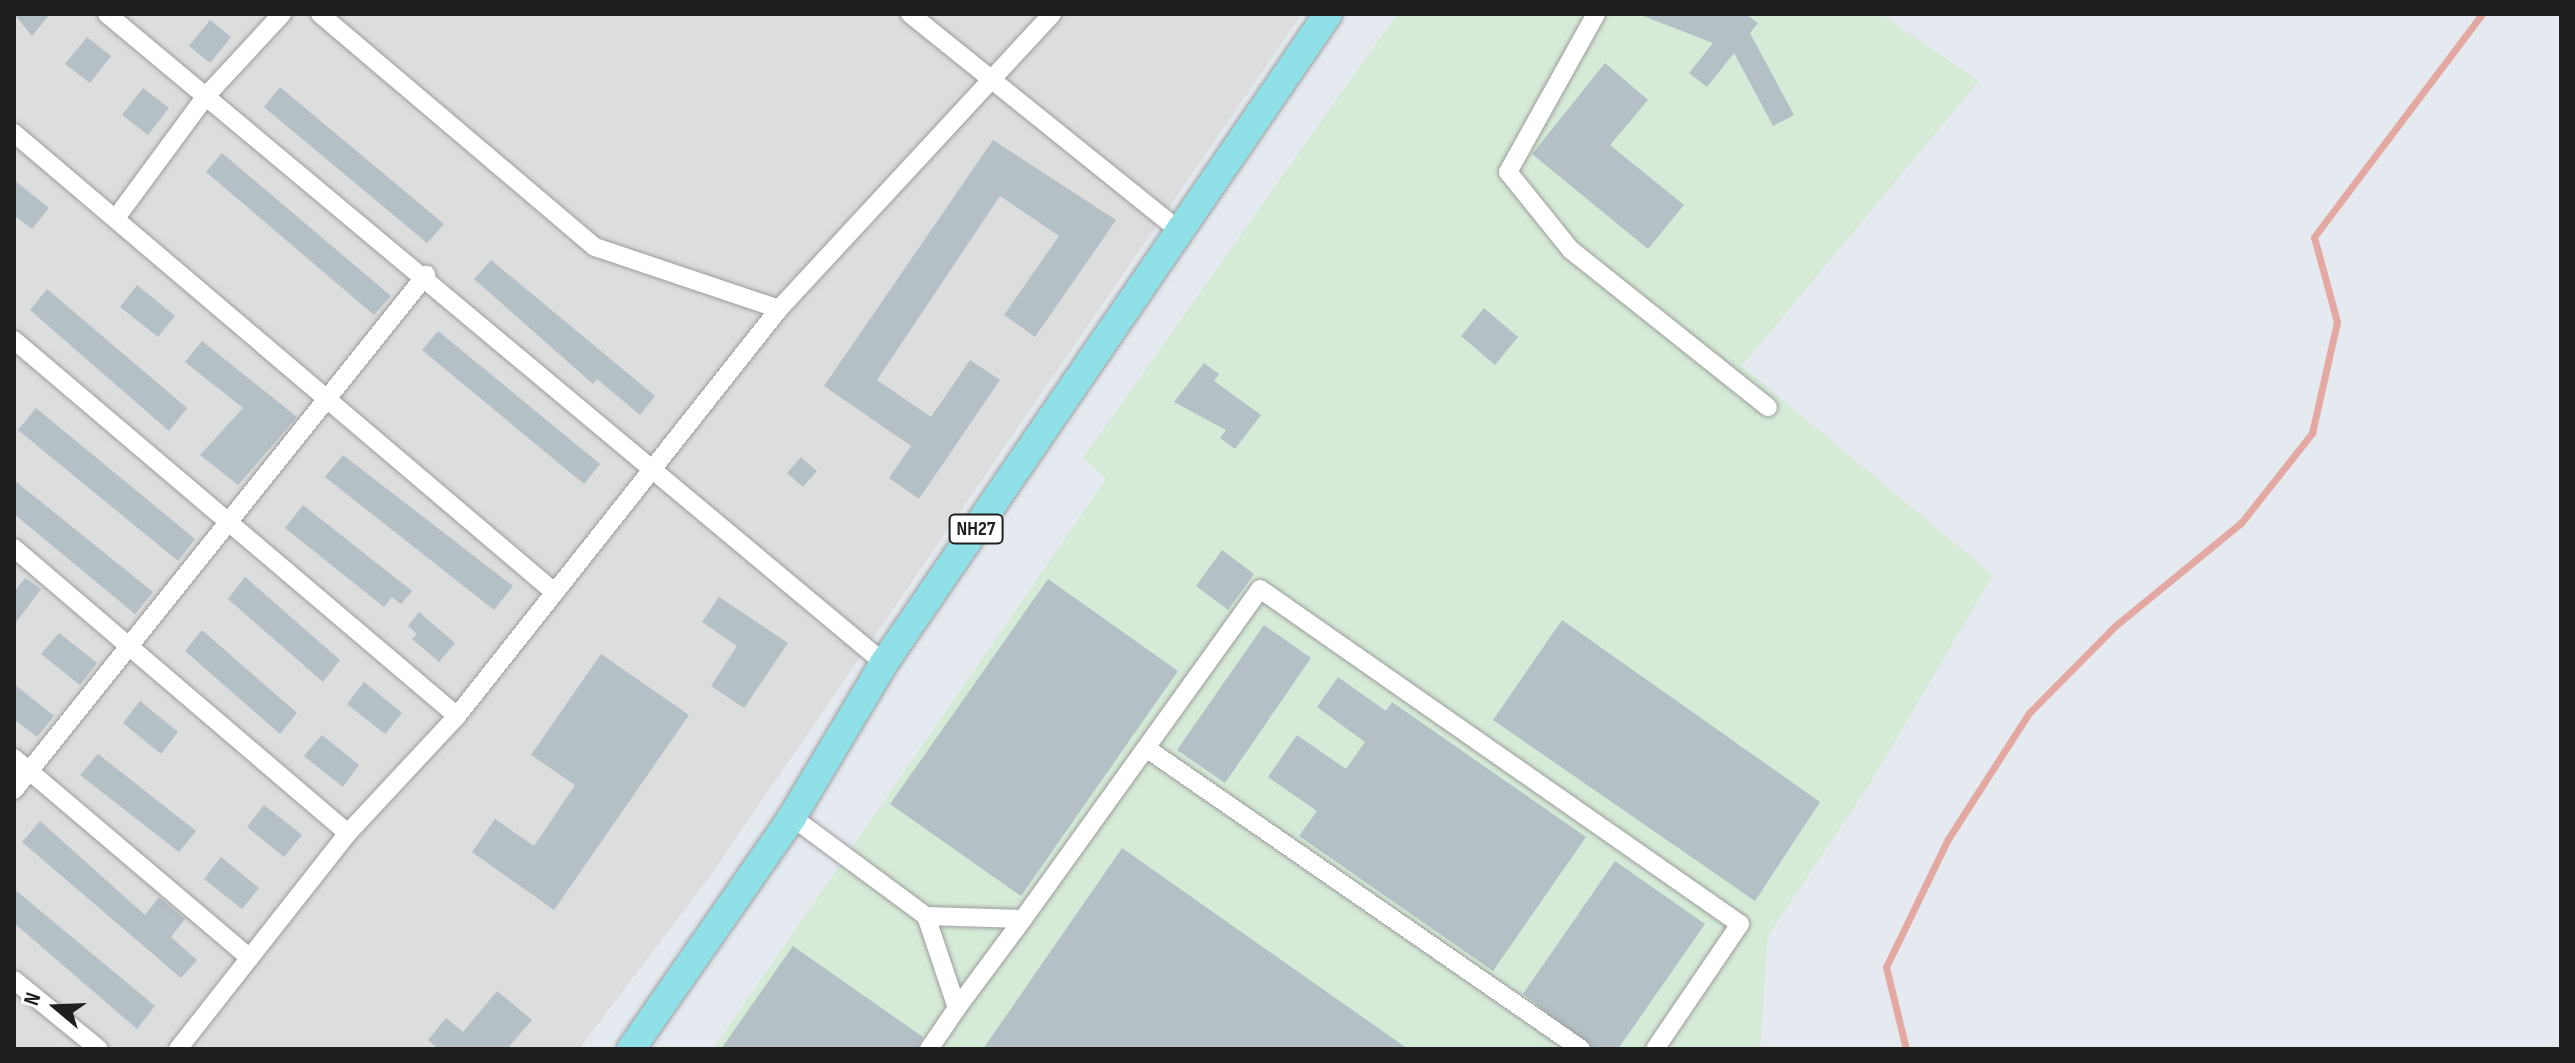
<!DOCTYPE html>
<html>
<head>
<meta charset="utf-8">
<style>
  body { margin:0 }
  #map { position:relative; width:2575px; height:1063px; overflow:hidden; background:#e5eaf1; font-family:"Sofia Sans Condensed",sans-serif }
  div>[style] { position:absolute }
  [style*='--x'] { left:calc(var(--x)*1px); top:calc(var(--y)*1px); width:calc(var(--w)*1px); rotate:calc(var(--a)*1deg) }
  .residential>* { inset:0; background:#dcdddd }
  .industrial>* { inset:0; background:#d6ebd7 }
  .stream>* { height:7px; margin:-3.5px; padding:0 3.5px; transform-origin:3.5px; border-radius:3.5px; background:#e3a8a1 }
  .building>* { inset:0; background:#b4c0c6 }
  .roads { filter:drop-shadow(0 0 2px #9c9c9c) drop-shadow(0 0 2px #9c9c9c) }
  .minor>* { height:18px; margin:-9px; padding:0 9px; transform-origin:9px; border-radius:9px; background:#fff }
  .trunk>* { height:28px; margin:-14px; padding:0 14px; transform-origin:14px; border-radius:14px; background:#90e1e7 }
  span { translate:-50% -50%; white-space:nowrap; text-align:center; line-height:1.15; -webkit-text-stroke:8px #fff; paint-order:stroke }
  .shield-label span { padding:2px 6px; background:#fff; border:2px solid; border-radius:6px; -webkit-text-stroke-width:0 }
  .shield-label { font-size:20px; color:#1f1f1f; font-weight:700 }
  .frame { position:absolute; inset:0; border:16px solid #1f1f1f; pointer-events:none }
  .north { position:absolute; left:16px; top:967px; width:80px; height:80px; -webkit-text-stroke:6px #fff; paint-order:stroke; rotate:289deg; font-size:22px; font-weight:700; line-height:32px; text-align:center; color:#1f1f1f }
  .north::after { content:''; display:block; margin:auto; width:28px; height:36px; background:#1f1f1f; clip-path:polygon(50% 0,100% 100%,50% 72%,0 100%) }
</style>
</head>
<body>
<div id="map">
  <div class="residential">
    <div style="clip-path:polygon(14px 14px,1302px 14px,710px 876px,579px 1049px,14px 1049px)"></div>
  </div>
  <div class="industrial">
    <div style="clip-path:polygon(1397px 14px,1881px 14px,1979px 81px,1742px 366px,1993px 575px,1871px 782px,1768px 936px,1760px 1049px,713px 1049px,1106px 479px,1083px 458px)"></div>
  </div>
  <div class="stream">
    <div style="--x:1906;--y:1049;--w:84;--a:-103.7"></div>
    <div style="--x:1886;--y:967;--w:142;--a:-64.2"></div>
    <div style="--x:1948;--y:839;--w:150;--a:-57.3"></div>
    <div style="--x:2029;--y:713;--w:122;--a:-45.3"></div>
    <div style="--x:2115;--y:626;--w:163;--a:-39.3"></div>
    <div style="--x:2241;--y:523;--w:115;--a:-51.7"></div>
    <div style="--x:2312;--y:433;--w:114;--a:-77.3"></div>
    <div style="--x:2337;--y:322;--w:88;--a:-105.1"></div>
    <div style="--x:2314;--y:237;--w:279;--a:-53"></div>
  </div>
  <div class="building">
    <div style="clip-path:polygon(14px 14px,50px 14px,32px 36px)"></div>
    <div style="clip-path:polygon(1638px 14px,1746px 14px,1758px 23px,1750px 33px,1794px 115px,1773px 126px,1734px 53px,1707px 87px,1689px 73px,1713px 43px)"></div>
    <div style="clip-path:polygon(210px 20px,231px 37px,210px 63px,189px 46px)"></div>
    <div style="clip-path:polygon(87px 37px,111px 56px,90px 83px,65px 64px)"></div>
    <div style="clip-path:polygon(1605px 63px,1648px 100px,1610px 145px,1684px 205px,1648px 249px,1532px 154px)"></div>
    <div style="clip-path:polygon(280px 87px,444px 224px,427px 243px,264px 107px)"></div>
    <div style="clip-path:polygon(143px 88px,169px 108px,148px 135px,122px 115px)"></div>
    <div style="clip-path:polygon(993px 140px,1116px 220px,1035px 337px,1004px 315px,1059px 236px,1000px 196px,877px 380px,931px 417px,970px 360px,1000px 380px,919px 499px,889px 478px,911px 446px,824px 386px)"></div>
    <div style="clip-path:polygon(222px 153px,391px 296px,374px 315px,206px 172px)"></div>
    <div style="clip-path:polygon(14px 180px,49px 208px,32px 229px,14px 215px)"></div>
    <div style="clip-path:polygon(491px 260px,655px 396px,640px 415px,597px 379px,593px 384px,474px 279px)"></div>
    <div style="clip-path:polygon(137px 285px,175px 316px,158px 337px,120px 307px)"></div>
    <div style="clip-path:polygon(47px 289px,187px 408px,169px 431px,30px 310px)"></div>
    <div style="clip-path:polygon(1484px 308px,1518px 337px,1495px 365px,1461px 336px)"></div>
    <div style="clip-path:polygon(438px 331px,600px 464px,584px 484px,422px 350px)"></div>
    <div style="clip-path:polygon(202px 341px,297px 417px,238px 485px,200px 455px,243px 408px,185px 362px)"></div>
    <div style="clip-path:polygon(1204px 363px,1219px 374px,1214px 381px,1261px 415px,1235px 449px,1220px 438px,1226px 430px,1174px 402px)"></div>
    <div style="clip-path:polygon(36px 408px,195px 539px,178px 561px,18px 430px)"></div>
    <div style="clip-path:polygon(343px 455px,513px 586px,494px 610px,325px 477px)"></div>
    <div style="clip-path:polygon(801px 457px,817px 471px,803px 487px,787px 473px)"></div>
    <div style="clip-path:polygon(14px 480px,153px 592px,135px 614px,14px 514px)"></div>
    <div style="clip-path:polygon(303px 505px,412px 591px,401px 604px,392px 597px,384px 607px,285px 528px)"></div>
    <div style="clip-path:polygon(1222px 550px,1254px 574px,1228px 610px,1196px 586px)"></div>
    <div style="clip-path:polygon(245px 577px,340px 660px,323px 682px,228px 599px)"></div>
    <div style="clip-path:polygon(25px 578px,41px 589px,14px 625px,14px 592px)"></div>
    <div style="clip-path:polygon(1048px 579px,1178px 671px,1021px 896px,890px 804px)"></div>
    <div style="clip-path:polygon(719px 597px,788px 643px,744px 708px,711px 686px,737px 646px,702px 622px)"></div>
    <div style="clip-path:polygon(419px 612px,455px 643px,439px 662px,412px 639px,417px 634px,408px 626px)"></div>
    <div style="clip-path:polygon(1562px 620px,1820px 802px,1755px 901px,1493px 720px)"></div>
    <div style="clip-path:polygon(1264px 625px,1311px 658px,1225px 783px,1177px 750px)"></div>
    <div style="clip-path:polygon(202px 630px,297px 713px,280px 734px,185px 651px)"></div>
    <div style="clip-path:polygon(59px 633px,97px 663px,80px 685px,41px 654px)"></div>
    <div style="clip-path:polygon(601px 654px,689px 715px,554px 910px,472px 852px,495px 819px,534px 846px,575px 785px,531px 755px)"></div>
    <div style="clip-path:polygon(1338px 677px,1386px 711px,1392px 702px,1586px 837px,1493px 971px,1299px 836px,1317px 811px,1268px 777px,1297px 735px,1346px 769px,1365px 742px,1317px 707px)"></div>
    <div style="clip-path:polygon(364px 682px,402px 713px,385px 734px,347px 704px)"></div>
    <div style="clip-path:polygon(14px 684px,54px 716px,37px 737px,14px 719px)"></div>
    <div style="clip-path:polygon(140px 701px,178px 732px,161px 754px,123px 723px)"></div>
    <div style="clip-path:polygon(322px 735px,359px 765px,343px 787px,304px 756px)"></div>
    <div style="clip-path:polygon(98px 754px,196px 831px,179px 852px,80px 775px)"></div>
    <div style="clip-path:polygon(264px 805px,302px 835px,284px 857px,247px 827px)"></div>
    <div style="clip-path:polygon(40px 821px,145px 915px,159px 897px,185px 919px,171px 937px,197px 960px,181px 978px,22px 842px)"></div>
    <div style="clip-path:polygon(1122px 848px,1408px 1049px,983px 1049px)"></div>
    <div style="clip-path:polygon(221px 857px,259px 888px,242px 909px,204px 879px)"></div>
    <div style="clip-path:polygon(1615px 861px,1705px 924px,1618px 1049px,1593px 1049px,1523px 994px)"></div>
    <div style="clip-path:polygon(14px 889px,155px 1006px,137px 1029px,14px 923px)"></div>
    <div style="clip-path:polygon(793px 946px,923px 1037px,917px 1049px,721px 1049px)"></div>
    <div style="clip-path:polygon(497px 991px,532px 1020px,507px 1049px,438px 1049px,428px 1040px,446px 1018px,463px 1032px)"></div>
  </div>
  <div class="roads">
    <div class="minor">
      <div style="--x:107;--y:14;--w:1012;--a:39.87"></div>
      <div style="--x:320;--y:14;--w:360;--a:40.3"></div>
      <div style="--x:595;--y:247;--w:194;--a:18.6"></div>
      <div style="--x:910;--y:14;--w:346;--a:38.8"></div>
      <div style="--x:1596;--y:14;--w:181;--a:119.1"></div>
      <div style="--x:1508;--y:172;--w:100;--a:51.1"></div>
      <div style="--x:1571;--y:250;--w:252;--a:38.6"></div>
      <div style="--x:14;--y:133;--w:709;--a:40.36"></div>
      <div style="--x:116;--y:218;--w:152;--a:-53.6"></div>
      <div style="--x:206;--y:96;--w:112;--a:-47.2"></div>
      <div style="--x:14;--y:340;--w:581;--a:40.32"></div>
      <div style="--x:14;--y:548;--w:439;--a:40.5"></div>
      <div style="--x:1146;--y:748;--w:529;--a:34.68"></div>
      <div style="--x:14;--y:758;--w:309;--a:40.3"></div>
      <div style="--x:14;--y:790;--w:660;--a:-51.34"></div>
      <div style="--x:792;--y:817;--w:167;--a:36.5"></div>
      <div style="--x:926;--y:916;--w:97;--a:1.8"></div>
      <div style="--x:1023;--y:919;--w:406;--a:-54.3"></div>
      <div style="--x:1260;--y:589;--w:585;--a:34.91"></div>
      <div style="--x:1740;--y:924;--w:151;--a:124.2"></div>
      <div style="--x:926;--y:916;--w:97;--a:71.4"></div>
      <div style="--x:957;--y:1008;--w:50;--a:124.3"></div>
      <div style="--x:14;--y:980;--w:109;--a:39.1"></div>
      <div style="--x:957;--y:1008;--w:111;--a:-53.4"></div>
      <div style="--x:178;--y:1049;--w:275;--a:-51.8"></div>
      <div style="--x:348;--y:833;--w:160;--a:-47"></div>
      <div style="--x:457;--y:716;--w:519;--a:-51.65"></div>
      <div style="--x:779;--y:309;--w:402;--a:-47.2"></div>
    </div>
    <div class="trunk">
      <div style="--x:631;--y:1049;--w:282;--a:-55.2"></div>
      <div style="--x:792;--y:817;--w:179;--a:-59.1"></div>
      <div style="--x:884;--y:663;--w:786;--a:-55.62"></div>
    </div>
  </div>
  <div class="shield-label">
    <span style="left:976px;top:529px">NH27</span>
  </div>
  <div class="frame"></div>
  <div class="north">N</div>
</div>
</body>
</html>
